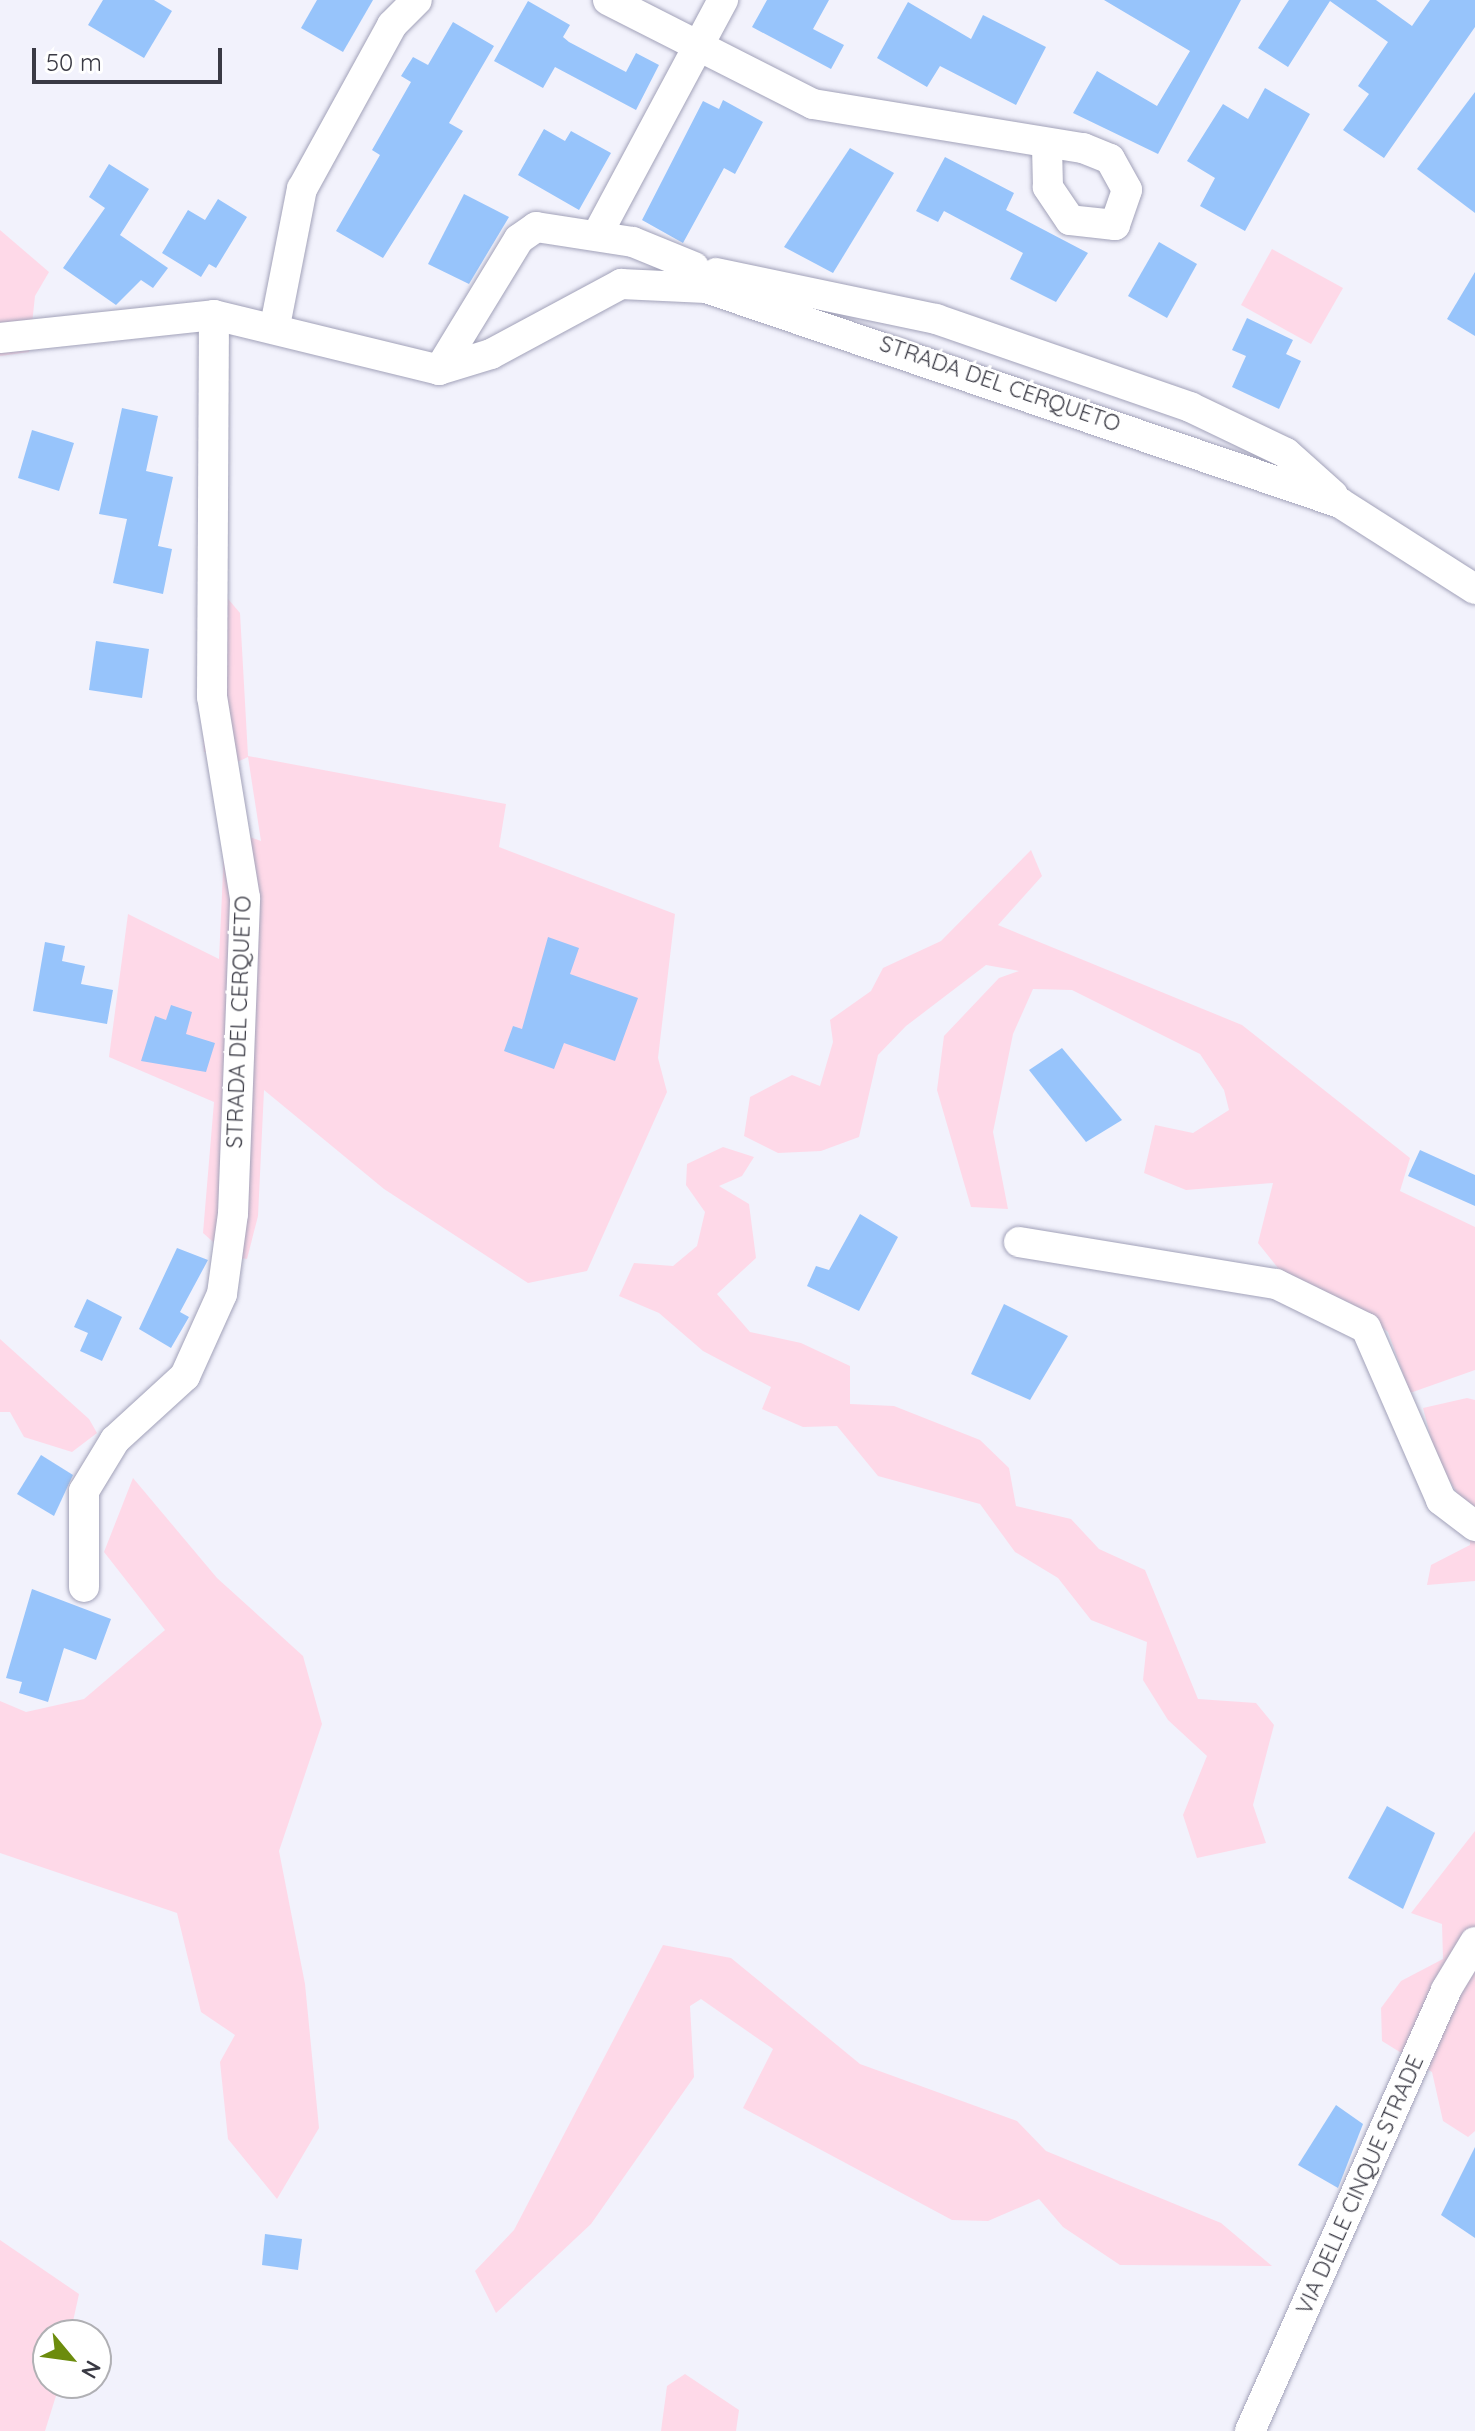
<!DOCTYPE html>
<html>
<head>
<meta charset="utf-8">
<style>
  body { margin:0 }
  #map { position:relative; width:1475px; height:2431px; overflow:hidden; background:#f2f2fc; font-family:Quicksand,sans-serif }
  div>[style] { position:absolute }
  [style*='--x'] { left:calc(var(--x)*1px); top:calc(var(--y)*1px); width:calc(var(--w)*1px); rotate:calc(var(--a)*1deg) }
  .green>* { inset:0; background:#fed9e8 }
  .building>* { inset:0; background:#97c4fb }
  .roads { filter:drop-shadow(0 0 2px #a2a2b9) drop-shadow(0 0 2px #a2a2b9) }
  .street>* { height:30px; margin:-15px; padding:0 15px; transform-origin:15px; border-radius:15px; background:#fff }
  span { translate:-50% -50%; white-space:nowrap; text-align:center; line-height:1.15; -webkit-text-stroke:6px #fff; paint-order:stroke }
  .street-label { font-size:22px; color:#3a3a44 }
  .north { position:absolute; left:32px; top:2319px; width:80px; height:80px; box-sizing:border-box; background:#fff; border:2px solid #b0b0b4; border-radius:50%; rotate:119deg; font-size:22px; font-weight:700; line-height:32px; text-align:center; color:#3a3a44 }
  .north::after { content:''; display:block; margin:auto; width:28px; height:36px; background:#6c8c0d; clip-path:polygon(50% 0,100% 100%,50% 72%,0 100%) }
  .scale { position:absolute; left:32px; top:48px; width:190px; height:36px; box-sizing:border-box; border:4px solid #3a3a44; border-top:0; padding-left:10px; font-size:24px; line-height:28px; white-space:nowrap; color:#3a3a44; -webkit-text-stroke:6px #fff; paint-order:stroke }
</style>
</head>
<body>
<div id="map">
  <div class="green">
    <div style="clip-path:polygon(0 230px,49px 272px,35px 296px,29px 352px,0 356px)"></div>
    <div style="clip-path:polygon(1272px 249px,1343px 288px,1311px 344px,1241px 305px)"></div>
    <div style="clip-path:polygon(223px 593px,240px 613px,248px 756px,506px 804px,499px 847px,675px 914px,658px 1058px,667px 1092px,587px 1271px,528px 1283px,384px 1189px,264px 1090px,258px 1216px,247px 1259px,229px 1256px,203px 1233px,214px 1102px,109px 1057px,128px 914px,219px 959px,225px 828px,261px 841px,248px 757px,220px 770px,216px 751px,204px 752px,199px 606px)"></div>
    <div style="clip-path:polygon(1031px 850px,1042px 876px,998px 925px,1242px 1025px,1410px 1158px,1400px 1191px,1475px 1227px,1475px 1370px,1410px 1393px,1388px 1332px,1350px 1303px,1282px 1273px,1258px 1243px,1273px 1183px,1186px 1190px,1144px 1173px,1155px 1125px,1193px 1133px,1229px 1110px,1224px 1090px,1200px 1054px,1072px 990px,1033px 989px,1013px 1034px,993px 1132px,1008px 1209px,971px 1207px,937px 1090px,944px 1036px,999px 978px,1019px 971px,986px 965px,906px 1026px,878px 1055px,859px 1137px,821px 1151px,778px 1153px,744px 1136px,750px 1097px,792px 1075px,820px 1086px,833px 1042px,830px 1020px,871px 991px,883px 968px,941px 941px)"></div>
    <div style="clip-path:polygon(723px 1147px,754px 1157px,742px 1176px,719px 1186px,749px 1204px,756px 1258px,717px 1294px,750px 1332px,801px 1343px,850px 1366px,850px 1404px,894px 1406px,980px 1440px,1009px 1468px,1016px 1506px,1071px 1519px,1099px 1549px,1145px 1570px,1198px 1699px,1256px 1703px,1274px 1725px,1253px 1805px,1266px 1843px,1197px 1858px,1183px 1815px,1207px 1756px,1168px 1720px,1143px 1680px,1147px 1642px,1091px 1620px,1058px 1578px,1015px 1552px,980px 1504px,878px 1476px,837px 1426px,803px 1427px,762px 1409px,771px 1387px,703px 1351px,659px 1313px,619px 1296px,634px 1263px,673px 1266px,697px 1246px,705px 1212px,686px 1185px,687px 1164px)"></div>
    <div style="clip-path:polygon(0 1339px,89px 1419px,97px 1433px,72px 1452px,24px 1437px,10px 1412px,0 1412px)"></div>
    <div style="clip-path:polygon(1467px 1398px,1475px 1400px,1475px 1581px,1427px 1585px,1431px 1565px,1470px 1545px,1470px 1515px,1436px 1458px,1423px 1408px)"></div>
    <div style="clip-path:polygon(133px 1478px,217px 1578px,303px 1656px,322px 1724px,279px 1851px,305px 1984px,319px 2128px,277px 2199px,228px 2139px,220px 2062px,235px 2035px,201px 2012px,177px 1913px,0 1853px,0 1701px,26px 1712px,84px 1699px,165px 1630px,104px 1552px)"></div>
    <div style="clip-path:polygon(1475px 1831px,1475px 2131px,1468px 2137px,1443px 2121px,1432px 2072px,1382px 2041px,1381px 2008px,1401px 1981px,1443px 1959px,1442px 1924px,1411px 1913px)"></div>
    <div style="clip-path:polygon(663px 1945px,731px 1958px,860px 2064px,1017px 2121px,1046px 2151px,1221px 2223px,1272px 2266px,1120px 2265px,1063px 2227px,1039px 2199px,988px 2221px,952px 2220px,743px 2108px,773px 2049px,701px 1999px,690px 2006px,694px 2077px,591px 2224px,496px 2313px,475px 2271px,514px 2230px)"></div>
    <div style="clip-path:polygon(0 2240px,79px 2294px,70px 2335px,48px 2335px,48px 2383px,60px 2383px,45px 2431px,0 2431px)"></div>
    <div style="clip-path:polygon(685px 2374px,739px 2410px,736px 2431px,661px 2431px,667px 2386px)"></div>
  </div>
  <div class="building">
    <div style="clip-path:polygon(103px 0,154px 0,172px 11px,144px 58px,88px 25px)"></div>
    <div style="clip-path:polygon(317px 0,373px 0,343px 52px,301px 28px)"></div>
    <div style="clip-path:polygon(767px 0,829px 0,813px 29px,844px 45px,831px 69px,752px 27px)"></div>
    <div style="clip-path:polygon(1104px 0,1241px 0,1158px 154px,1073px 113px,1097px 71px,1157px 106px,1190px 51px)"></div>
    <div style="clip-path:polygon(1289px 0,1376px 0,1412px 26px,1430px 0,1475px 0,1475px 27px,1384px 158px,1343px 130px,1369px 94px,1358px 86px,1388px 42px,1330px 1px,1288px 67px,1258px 48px)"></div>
    <div style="clip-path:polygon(528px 1px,570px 25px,563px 37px,569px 42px,626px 72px,636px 53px,659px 65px,636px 110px,555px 67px,543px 88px,494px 61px)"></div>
    <div style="clip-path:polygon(908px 2px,971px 39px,983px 15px,1046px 47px,1016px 105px,940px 66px,927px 87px,877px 58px)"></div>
    <div style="clip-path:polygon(453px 22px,494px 46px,449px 123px,463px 131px,383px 258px,336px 231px,380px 155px,372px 150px,411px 82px,401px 76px,413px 57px,428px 65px)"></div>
    <div style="clip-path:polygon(1265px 88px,1310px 114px,1245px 231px,1200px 206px,1215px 178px,1187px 161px,1223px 104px,1248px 119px)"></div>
    <div style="clip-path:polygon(1475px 92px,1475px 213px,1417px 169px)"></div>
    <div style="clip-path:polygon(723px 100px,763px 122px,735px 174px,724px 168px,683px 243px,642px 220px,703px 101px,719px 109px)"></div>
    <div style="clip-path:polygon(544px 129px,565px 141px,571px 131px,611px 153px,579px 210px,518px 175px)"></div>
    <div style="clip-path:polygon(850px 148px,894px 173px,833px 273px,784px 247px)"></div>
    <div style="clip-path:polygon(945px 157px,1014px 193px,1006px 210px,1088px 253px,1056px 302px,1010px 279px,1023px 253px,944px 211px,938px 222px,916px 211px)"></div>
    <div style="clip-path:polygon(109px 164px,149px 189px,120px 235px,168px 268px,153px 288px,141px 280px,116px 305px,63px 268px,105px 208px,89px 197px)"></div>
    <div style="clip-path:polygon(464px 194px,509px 217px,469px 284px,428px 264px)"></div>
    <div style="clip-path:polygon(218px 199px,247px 217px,216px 268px,209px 264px,201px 277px,162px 253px,188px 210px,205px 220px)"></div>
    <div style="clip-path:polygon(1159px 242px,1197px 264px,1167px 318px,1128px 296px)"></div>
    <div style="clip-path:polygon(1475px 272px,1475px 336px,1447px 319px)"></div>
    <div style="clip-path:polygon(1247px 318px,1293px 340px,1286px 354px,1301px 361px,1279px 409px,1232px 387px,1246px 356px,1232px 350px)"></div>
    <div style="clip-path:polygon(122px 408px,158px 416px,146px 471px,173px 477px,158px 546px,172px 549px,163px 594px,113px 583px,127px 519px,99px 514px)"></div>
    <div style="clip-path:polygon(32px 430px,74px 443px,59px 491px,18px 478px)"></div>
    <div style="clip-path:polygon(96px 641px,149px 649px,142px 698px,89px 690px)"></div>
    <div style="clip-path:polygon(548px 937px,579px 948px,570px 974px,638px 998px,615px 1061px,564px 1043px,554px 1069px,504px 1051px,513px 1026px,522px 1029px)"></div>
    <div style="clip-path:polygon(45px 942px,65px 946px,62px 961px,85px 966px,81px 984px,113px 990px,107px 1024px,33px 1011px)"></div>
    <div style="clip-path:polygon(171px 1005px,192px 1012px,186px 1034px,215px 1043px,206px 1072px,141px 1061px,155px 1016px,166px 1020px)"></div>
    <div style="clip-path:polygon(1062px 1048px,1122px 1120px,1086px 1142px,1029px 1070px)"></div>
    <div style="clip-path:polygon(1420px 1150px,1475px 1175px,1475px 1206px,1408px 1176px)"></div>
    <div style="clip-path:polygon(860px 1214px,898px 1237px,859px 1311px,807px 1286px,816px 1266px,829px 1270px)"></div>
    <div style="clip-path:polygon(177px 1248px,208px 1260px,180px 1312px,189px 1317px,171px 1348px,139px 1329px)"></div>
    <div style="clip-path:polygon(87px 1299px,122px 1317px,102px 1361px,80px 1351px,88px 1333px,74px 1327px)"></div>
    <div style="clip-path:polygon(1004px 1304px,1068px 1336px,1030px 1400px,971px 1374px)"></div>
    <div style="clip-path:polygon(41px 1455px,73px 1475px,54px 1516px,17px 1494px)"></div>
    <div style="clip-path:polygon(32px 1589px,111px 1619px,96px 1660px,64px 1648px,48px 1702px,19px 1693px,22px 1682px,6px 1678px)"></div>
    <div style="clip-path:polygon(1387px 1806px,1435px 1833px,1403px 1909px,1348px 1878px)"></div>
    <div style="clip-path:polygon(1336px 2105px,1363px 2124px,1338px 2188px,1298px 2165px)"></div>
    <div style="clip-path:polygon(1475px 2147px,1475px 2238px,1441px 2215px)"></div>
    <div style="clip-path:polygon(265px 2234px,302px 2239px,298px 2270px,262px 2265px)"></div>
  </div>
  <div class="roads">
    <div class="street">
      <div style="--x:608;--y:0;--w:230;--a:26.9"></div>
      <div style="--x:813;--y:104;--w:274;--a:9.3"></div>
      <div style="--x:1083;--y:148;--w:29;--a:22"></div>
      <div style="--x:1110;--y:159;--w:35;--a:61"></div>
      <div style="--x:1127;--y:190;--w:37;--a:109"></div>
      <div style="--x:1115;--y:225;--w:45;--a:-173.7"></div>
      <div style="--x:1070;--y:220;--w:40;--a:-124"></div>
      <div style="--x:1048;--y:187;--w:40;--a:-91.4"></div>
      <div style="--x:597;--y:235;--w:267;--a:-61.8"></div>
      <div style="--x:716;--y:273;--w:225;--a:11.8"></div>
      <div style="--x:936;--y:319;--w:269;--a:19.1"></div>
      <div style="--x:1190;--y:407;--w:106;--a:25.6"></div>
      <div style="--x:1286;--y:453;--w:63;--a:41.8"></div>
      <div style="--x:275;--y:326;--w:140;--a:-78.9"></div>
      <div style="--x:302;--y:189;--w:187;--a:-61.2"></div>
      <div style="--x:392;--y:25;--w:35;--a:-45"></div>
      <div style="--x:0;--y:338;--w:215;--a:-6.1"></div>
      <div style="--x:214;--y:315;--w:232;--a:13.7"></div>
      <div style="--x:439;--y:370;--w:54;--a:-17.1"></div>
      <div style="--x:491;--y:354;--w:148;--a:-28.3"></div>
      <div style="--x:621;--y:284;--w:85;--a:2.7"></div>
      <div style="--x:706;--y:288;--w:669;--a:18.73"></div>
      <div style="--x:1340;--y:503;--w:160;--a:32.5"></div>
      <div style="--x:439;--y:370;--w:153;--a:-58.6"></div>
      <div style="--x:519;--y:239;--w:21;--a:-35"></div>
      <div style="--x:536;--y:227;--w:98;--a:8.8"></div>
      <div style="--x:633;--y:242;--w:66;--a:22.3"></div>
      <div style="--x:1019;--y:1242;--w:260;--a:9.3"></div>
      <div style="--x:1276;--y:1284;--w:100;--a:26.1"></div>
      <div style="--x:1366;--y:1328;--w:188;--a:66.4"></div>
      <div style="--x:1441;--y:1500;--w:43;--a:37.4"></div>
      <div style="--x:84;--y:1587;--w:96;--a:-90"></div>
      <div style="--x:84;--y:1491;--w:60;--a:-58.7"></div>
      <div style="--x:115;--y:1440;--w:95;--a:-42.4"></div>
      <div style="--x:185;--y:1376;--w:90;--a:-65.7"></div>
      <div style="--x:222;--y:1294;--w:81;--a:-82.2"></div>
      <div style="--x:233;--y:1214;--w:316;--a:-87.8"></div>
      <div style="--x:245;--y:898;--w:204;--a:-99.3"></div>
      <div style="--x:212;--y:697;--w:382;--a:-89.7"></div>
      <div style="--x:1250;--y:2431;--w:483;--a:-66"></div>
      <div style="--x:1446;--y:1990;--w:56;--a:-58.9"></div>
    </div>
  </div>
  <div class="street-label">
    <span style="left:1000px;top:384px;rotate:19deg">STRADA DEL CERQUETO</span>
    <span style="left:239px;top:1022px;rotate:-88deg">STRADA DEL CERQUETO</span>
    <span style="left:1360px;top:2185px;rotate:-66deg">VIA DELLE CINQUE STRADE</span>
  </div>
  <div class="north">N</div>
  <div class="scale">50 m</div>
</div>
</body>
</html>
